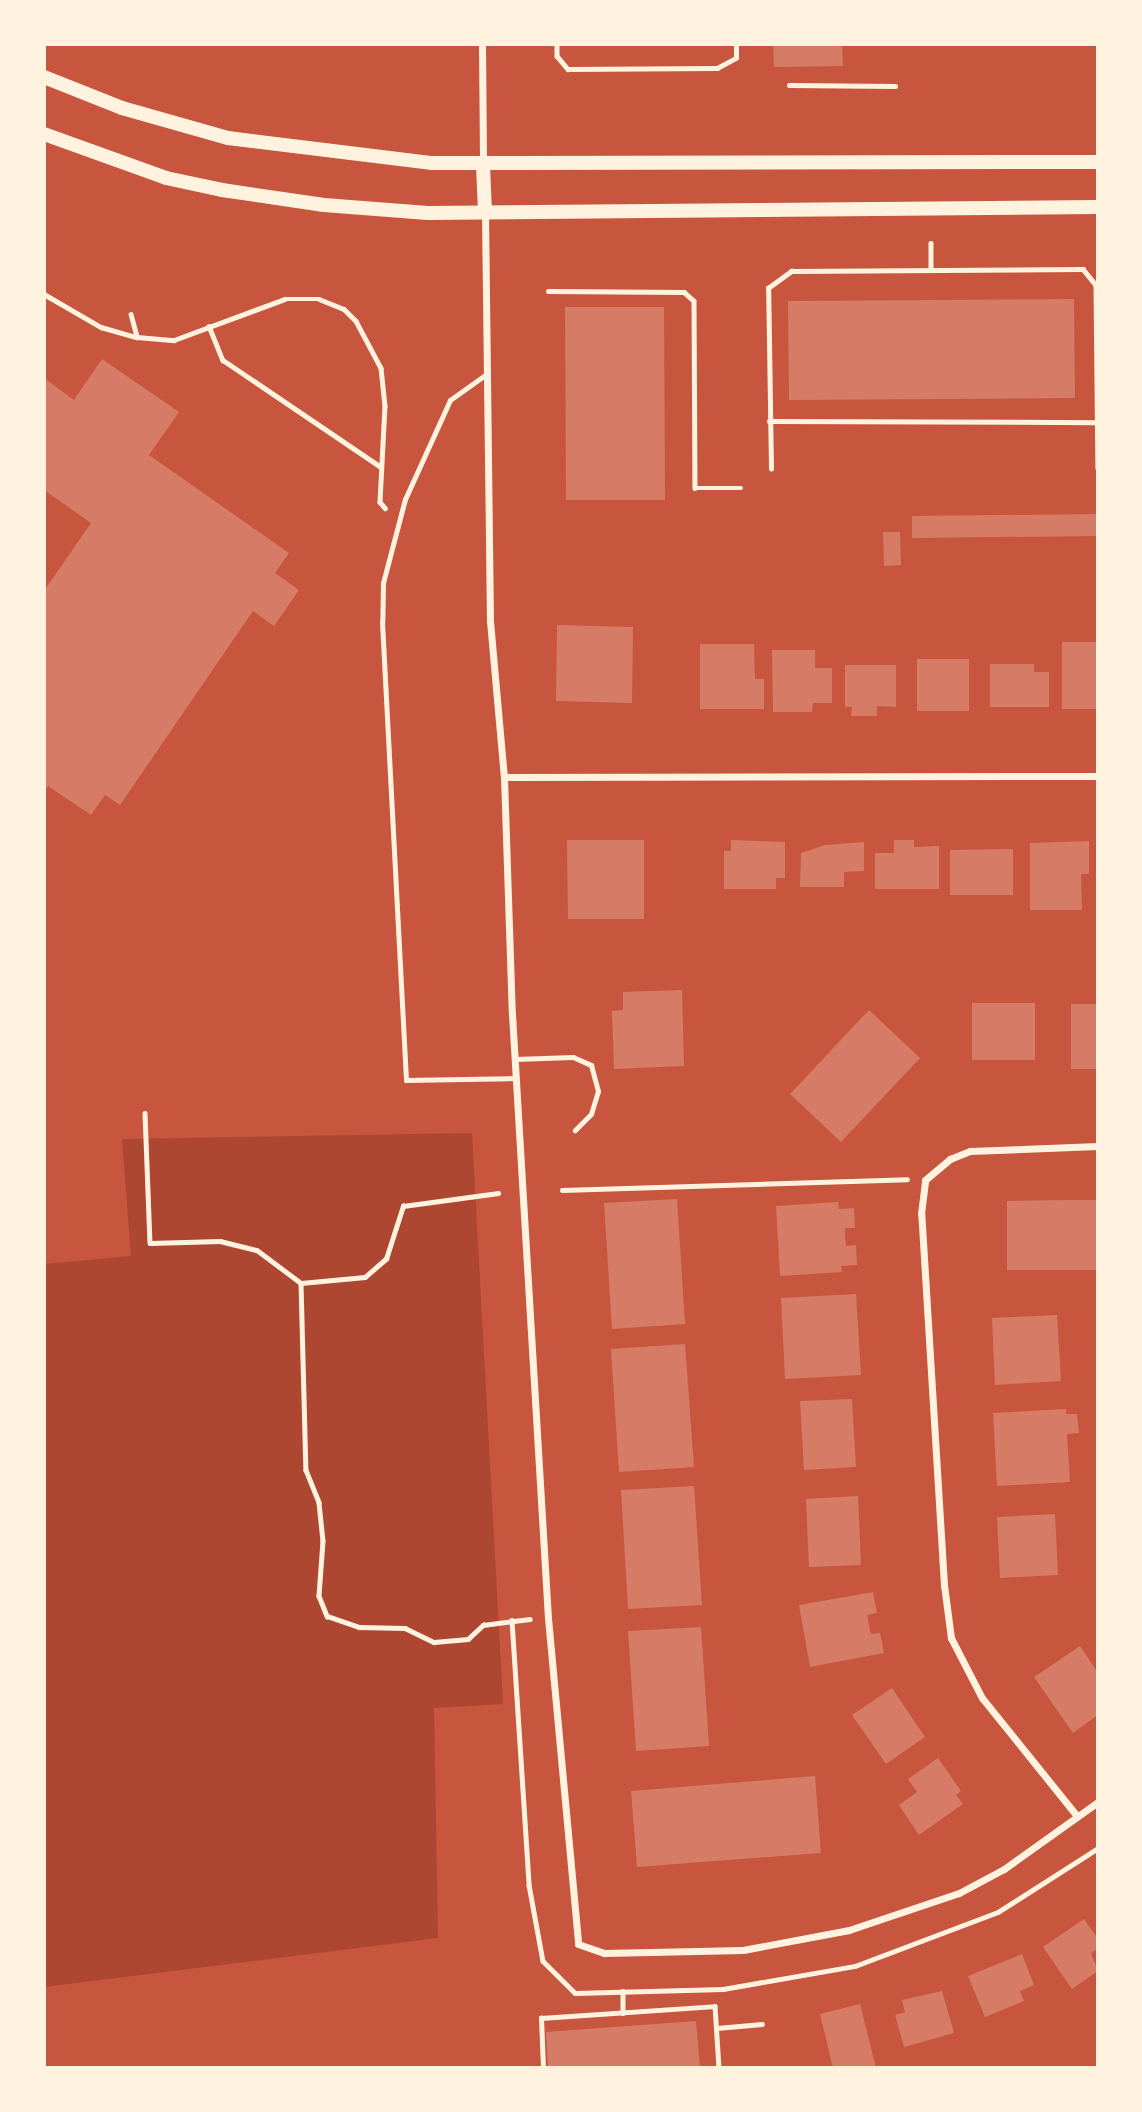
<!DOCTYPE html>
<html>
<head>
<meta charset="utf-8">
<style>
  body { margin:0 }
  #map { position:relative; width:1142px; height:2112px; overflow:hidden; background:#c8553d; font-family:"Roboto Condensed",sans-serif }
  div>[style] { position:absolute }
  [style*='--x'] { left:calc(var(--x)*1px); top:calc(var(--y)*1px); width:calc(var(--w)*1px); rotate:calc(var(--a)*1deg) }
  .green>* { inset:0; background:#ae4732 }
  .building>* { inset:0; background:#d67c66 }
  .path>* { height:4.5px; margin:-2.25px; padding:0 2.25px; transform-origin:2.25px; border-radius:2.25px; background:#fff3e0 }
  .service>* { height:5px; margin:-2.5px; padding:0 2.5px; transform-origin:2.5px; border-radius:2.5px; background:#fff3e0 }
  .minor>* { height:7px; margin:-3.5px; padding:0 3.5px; transform-origin:3.5px; border-radius:3.5px; background:#fff3e0 }
  .secondary>* { height:14px; margin:-7px; padding:0 7px; transform-origin:7px; border-radius:7px; background:#fff3e0 }
  span { translate:-50% -50%; white-space:nowrap; text-align:center; line-height:1.15; -webkit-text-stroke:7px #fff3e0; paint-order:stroke }
  .frame { position:absolute; inset:0; border:46px solid #fff3e0; pointer-events:none }
</style>
</head>
<body>
<div id="map">
  <div class="green">
    <div style="clip-path:polygon(472px 1133px,503px 1704px,434px 1708px,438px 1938px,44px 1987px,44px 1264px,131px 1256px,122px 1139px)"></div>
  </div>
  <div class="building">
    <div style="clip-path:polygon(773px 44px,842px 44px,843px 66px,774px 67px)"></div>
    <div style="clip-path:polygon(1074px 299px,1075px 398px,789px 400px,788px 301px)"></div>
    <div style="clip-path:polygon(565px 307px,664px 307px,665px 500px,566px 500px)"></div>
    <div style="clip-path:polygon(102px 359px,179px 412px,149px 455px,289px 553px,275px 573px,299px 590px,274px 626px,253px 611px,120px 805px,105px 795px,91px 815px,48px 786px,44px 793px,44px 591px,91px 523px,44px 490px,44px 378px,74px 400px)"></div>
    <div style="clip-path:polygon(1098px 514px,1098px 536px,912px 538px,912px 516px)"></div>
    <div style="clip-path:polygon(883px 532px,900px 532px,901px 565px,884px 566px)"></div>
    <div style="clip-path:polygon(557px 625px,633px 627px,632px 703px,556px 701px)"></div>
    <div style="clip-path:polygon(1062px 642px,1098px 642px,1098px 709px,1062px 709px)"></div>
    <div style="clip-path:polygon(700px 644px,754px 644px,755px 679px,764px 679px,764px 709px,700px 709px)"></div>
    <div style="clip-path:polygon(772px 650px,815px 650px,815px 668px,832px 668px,832px 703px,813px 703px,812px 712px,773px 712px)"></div>
    <div style="clip-path:polygon(917px 659px,969px 659px,969px 711px,917px 711px)"></div>
    <div style="clip-path:polygon(990px 664px,1034px 664px,1034px 672px,1049px 672px,1049px 707px,990px 707px)"></div>
    <div style="clip-path:polygon(845px 665px,896px 665px,896px 707px,877px 706px,877px 716px,851px 716px,852px 707px,845px 707px)"></div>
    <div style="clip-path:polygon(567px 840px,644px 840px,644px 919px,568px 919px)"></div>
    <div style="clip-path:polygon(731px 840px,785px 842px,785px 878px,776px 878px,776px 889px,724px 889px,724px 851px,731px 851px)"></div>
    <div style="clip-path:polygon(894px 840px,914px 840px,914px 847px,939px 846px,939px 889px,875px 889px,875px 853px,894px 853px)"></div>
    <div style="clip-path:polygon(1089px 841px,1089px 874px,1081px 874px,1082px 910px,1030px 910px,1030px 843px)"></div>
    <div style="clip-path:polygon(864px 842px,864px 871px,844px 872px,844px 887px,800px 887px,801px 853px,825px 845px)"></div>
    <div style="clip-path:polygon(1013px 849px,1013px 895px,950px 895px,950px 850px)"></div>
    <div style="clip-path:polygon(682px 990px,684px 1066px,614px 1069px,612px 1011px,623px 1010px,623px 992px)"></div>
    <div style="clip-path:polygon(972px 1003px,1035px 1003px,1035px 1060px,972px 1060px)"></div>
    <div style="clip-path:polygon(1071px 1004px,1098px 1004px,1098px 1069px,1071px 1069px)"></div>
    <div style="clip-path:polygon(869px 1010px,920px 1058px,841px 1142px,790px 1094px)"></div>
    <div style="clip-path:polygon(677px 1199px,685px 1324px,612px 1329px,604px 1203px)"></div>
    <div style="clip-path:polygon(1065px 1200px,1098px 1200px,1098px 1270px,1007px 1270px,1007px 1201px)"></div>
    <div style="clip-path:polygon(838px 1202px,839px 1209px,854px 1208px,855px 1228px,845px 1228px,845px 1237px,846px 1246px,856px 1245px,857px 1265px,841px 1266px,842px 1272px,780px 1276px,776px 1206px)"></div>
    <div style="clip-path:polygon(856px 1294px,861px 1375px,785px 1379px,781px 1298px)"></div>
    <div style="clip-path:polygon(1057px 1315px,1061px 1381px,995px 1385px,992px 1318px)"></div>
    <div style="clip-path:polygon(685px 1344px,694px 1467px,619px 1472px,611px 1349px)"></div>
    <div style="clip-path:polygon(852px 1399px,856px 1467px,804px 1470px,800px 1401px)"></div>
    <div style="clip-path:polygon(1066px 1409px,1066px 1414px,1077px 1414px,1079px 1433px,1067px 1434px,1070px 1482px,997px 1486px,993px 1413px)"></div>
    <div style="clip-path:polygon(694px 1486px,702px 1605px,628px 1609px,621px 1490px)"></div>
    <div style="clip-path:polygon(858px 1496px,861px 1565px,809px 1567px,806px 1499px)"></div>
    <div style="clip-path:polygon(1055px 1514px,1058px 1575px,1000px 1578px,997px 1517px)"></div>
    <div style="clip-path:polygon(873px 1592px,877px 1613px,867px 1615px,869px 1625px,871px 1634px,880px 1633px,884px 1653px,810px 1667px,799px 1605px)"></div>
    <div style="clip-path:polygon(701px 1627px,709px 1746px,636px 1751px,628px 1631px)"></div>
    <div style="clip-path:polygon(1080px 1646px,1098px 1673px,1098px 1715px,1073px 1733px,1034px 1677px)"></div>
    <div style="clip-path:polygon(892px 1688px,925px 1737px,886px 1764px,852px 1715px)"></div>
    <div style="clip-path:polygon(938px 1758px,961px 1791px,956px 1795px,963px 1804px,919px 1835px,899px 1805px,917px 1792px,908px 1779px)"></div>
    <div style="clip-path:polygon(815px 1776px,821px 1853px,637px 1867px,631px 1791px)"></div>
    <div style="clip-path:polygon(1084px 1919px,1098px 1939px,1098px 1948px,1091px 1953px,1098px 1971px,1072px 1989px,1043px 1947px)"></div>
    <div style="clip-path:polygon(1022px 1954px,1034px 1985px,1020px 1991px,1024px 2001px,985px 2017px,968px 1976px)"></div>
    <div style="clip-path:polygon(942px 1991px,954px 2033px,904px 2047px,895px 2015px,905px 2012px,902px 2000px)"></div>
    <div style="clip-path:polygon(860px 2004px,876px 2068px,833px 2068px,820px 2014px)"></div>
    <div style="clip-path:polygon(696px 2021px,700px 2068px,548px 2068px,546px 2032px)"></div>
  </div>
  <div class="path">
    <div style="--x:557;--y:44;--w:12;--a:90"></div>
    <div style="--x:557;--y:56;--w:17;--a:50"></div>
    <div style="--x:568;--y:69;--w:149;--a:-0.4"></div>
    <div style="--x:717;--y:68;--w:21;--a:-28"></div>
    <div style="--x:736;--y:58;--w:14;--a:-90"></div>
    <div style="--x:789;--y:85;--w:106;--a:0.5"></div>
    <div style="--x:931;--y:243;--w:27;--a:90"></div>
    <div style="--x:548;--y:291;--w:136;--a:0.4"></div>
    <div style="--x:684;--y:292;--w:13;--a:42"></div>
    <div style="--x:694;--y:301;--w:187;--a:89.7"></div>
    <div style="--x:695;--y:488;--w:46;--a:0"></div>
    <div style="--x:44;--y:294;--w:66;--a:30.1"></div>
    <div style="--x:101;--y:327;--w:37;--a:16"></div>
    <div style="--x:137;--y:337;--w:37;--a:5"></div>
    <div style="--x:174;--y:340;--w:118;--a:-20.3"></div>
    <div style="--x:285;--y:299;--w:34;--a:0"></div>
    <div style="--x:319;--y:299;--w:27;--a:22"></div>
    <div style="--x:344;--y:309;--w:17;--a:45"></div>
    <div style="--x:356;--y:321;--w:53;--a:62"></div>
    <div style="--x:381;--y:368;--w:38;--a:84"></div>
    <div style="--x:385;--y:406;--w:96;--a:93"></div>
    <div style="--x:380;--y:502;--w:8;--a:50"></div>
    <div style="--x:131;--y:314;--w:24;--a:75"></div>
    <div style="--x:209;--y:326;--w:37;--a:68"></div>
    <div style="--x:223;--y:360;--w:191;--a:34.1"></div>
    <div style="--x:769;--y:421;--w:328;--a:0.2"></div>
    <div style="--x:771;--y:469;--w:181;--a:-90.9"></div>
    <div style="--x:768;--y:288;--w:29;--a:-36"></div>
    <div style="--x:791;--y:271;--w:292;--a:-0.4"></div>
    <div style="--x:1083;--y:269;--w:21;--a:51"></div>
    <div style="--x:1096;--y:285;--w:183;--a:89.4"></div>
    <div style="--x:145;--y:1113;--w:130;--a:87.8"></div>
    <div style="--x:150;--y:1243;--w:70;--a:-1.6"></div>
    <div style="--x:220;--y:1241;--w:38;--a:14"></div>
    <div style="--x:257;--y:1250;--w:55;--a:36.9"></div>
    <div style="--x:301;--y:1283;--w:64;--a:-5.4"></div>
    <div style="--x:365;--y:1277;--w:28;--a:-41"></div>
    <div style="--x:386;--y:1259;--w:56;--a:-72.2"></div>
    <div style="--x:403;--y:1206;--w:96;--a:-7.8"></div>
    <div style="--x:562;--y:1190;--w:345;--a:-1.8"></div>
    <div style="--x:301;--y:1283;--w:187;--a:88.5"></div>
    <div style="--x:306;--y:1470;--w:35;--a:68"></div>
    <div style="--x:319;--y:1503;--w:38;--a:84"></div>
    <div style="--x:323;--y:1541;--w:55;--a:94.2"></div>
    <div style="--x:319;--y:1596;--w:22;--a:68"></div>
    <div style="--x:327;--y:1616;--w:34;--a:19"></div>
    <div style="--x:359;--y:1627;--w:46;--a:1.2"></div>
    <div style="--x:405;--y:1628;--w:32;--a:26"></div>
    <div style="--x:434;--y:1642;--w:34;--a:-5"></div>
    <div style="--x:468;--y:1639;--w:21;--a:-43"></div>
    <div style="--x:483;--y:1625;--w:47;--a:-7.3"></div>
    <div style="--x:512;--y:1620;--w:266;--a:86.3"></div>
    <div style="--x:529;--y:1885;--w:77;--a:79.6"></div>
    <div style="--x:543;--y:1961;--w:45;--a:45"></div>
    <div style="--x:575;--y:1993;--w:148;--a:-1.5"></div>
    <div style="--x:723;--y:1989;--w:134;--a:-9.9"></div>
    <div style="--x:855;--y:1966;--w:153;--a:-20.7"></div>
    <div style="--x:998;--y:1912;--w:119;--a:-32.6"></div>
    <div style="--x:623;--y:1991;--w:22;--a:90"></div>
    <div style="--x:717;--y:2028;--w:45;--a:-5.1"></div>
    <div style="--x:543;--y:2068;--w:50;--a:-92.3"></div>
    <div style="--x:541;--y:2018;--w:174;--a:-3.9"></div>
    <div style="--x:715;--y:2006;--w:62;--a:86.3"></div>
  </div>
  <div class="service">
    <div style="--x:485;--y:375;--w:43;--a:144.5"></div>
    <div style="--x:450;--y:400;--w:109;--a:114.4"></div>
    <div style="--x:405;--y:499;--w:87;--a:104.7"></div>
    <div style="--x:383;--y:583;--w:39;--a:91"></div>
    <div style="--x:382;--y:622;--w:459;--a:87"></div>
    <div style="--x:406;--y:1080;--w:110;--a:-1"></div>
    <div style="--x:515;--y:1059;--w:58;--a:-2"></div>
    <div style="--x:573;--y:1057;--w:20;--a:24"></div>
    <div style="--x:591;--y:1065;--w:27;--a:75"></div>
    <div style="--x:598;--y:1091;--w:24;--a:107"></div>
    <div style="--x:591;--y:1114;--w:23;--a:135"></div>
  </div>
  <div class="minor">
    <div style="--x:482;--y:44;--w:120;--a:89.5"></div>
    <div style="--x:485;--y:213;--w:408;--a:89.3"></div>
    <div style="--x:490;--y:621;--w:157;--a:84.9"></div>
    <div style="--x:504;--y:777;--w:237;--a:88.1"></div>
    <div style="--x:512;--y:1014;--w:605;--a:86.59"></div>
    <div style="--x:548;--y:1618;--w:327;--a:84.7"></div>
    <div style="--x:578;--y:1944;--w:28;--a:19"></div>
    <div style="--x:604;--y:1953;--w:139;--a:-1.2"></div>
    <div style="--x:743;--y:1950;--w:108;--a:-10.7"></div>
    <div style="--x:849;--y:1930;--w:116;--a:-18.6"></div>
    <div style="--x:959;--y:1893;--w:51;--a:-28.1"></div>
    <div style="--x:1004;--y:1869;--w:115;--a:-35.5"></div>
    <div style="--x:504;--y:777;--w:594;--a:-0.1"></div>
    <div style="--x:1077;--y:1816;--w:151;--a:-128.8"></div>
    <div style="--x:982;--y:1698;--w:68;--a:-117.3"></div>
    <div style="--x:951;--y:1638;--w:53;--a:-97.5"></div>
    <div style="--x:944;--y:1585;--w:372;--a:-93.5"></div>
    <div style="--x:921;--y:1214;--w:34;--a:-83"></div>
    <div style="--x:925;--y:1180;--w:33;--a:-40"></div>
    <div style="--x:950;--y:1159;--w:22;--a:-22"></div>
    <div style="--x:970;--y:1151;--w:128;--a:-2.2"></div>
  </div>
  <div class="secondary">
    <div style="--x:44;--y:77;--w:84;--a:21.7"></div>
    <div style="--x:122;--y:108;--w:110;--a:15.8"></div>
    <div style="--x:228;--y:138;--w:206;--a:7"></div>
    <div style="--x:432;--y:163;--w:666;--a:-0.09"></div>
    <div style="--x:44;--y:134;--w:130;--a:19.8"></div>
    <div style="--x:166;--y:178;--w:57;--a:12.1"></div>
    <div style="--x:222;--y:190;--w:103;--a:8.4"></div>
    <div style="--x:324;--y:205;--w:104;--a:4.4"></div>
    <div style="--x:428;--y:213;--w:670;--a:-0.51"></div>
    <div style="--x:483;--y:165;--w:47;--a:87.6"></div>
  </div>
  <div class="frame"></div>
</div>
</body>
</html>
